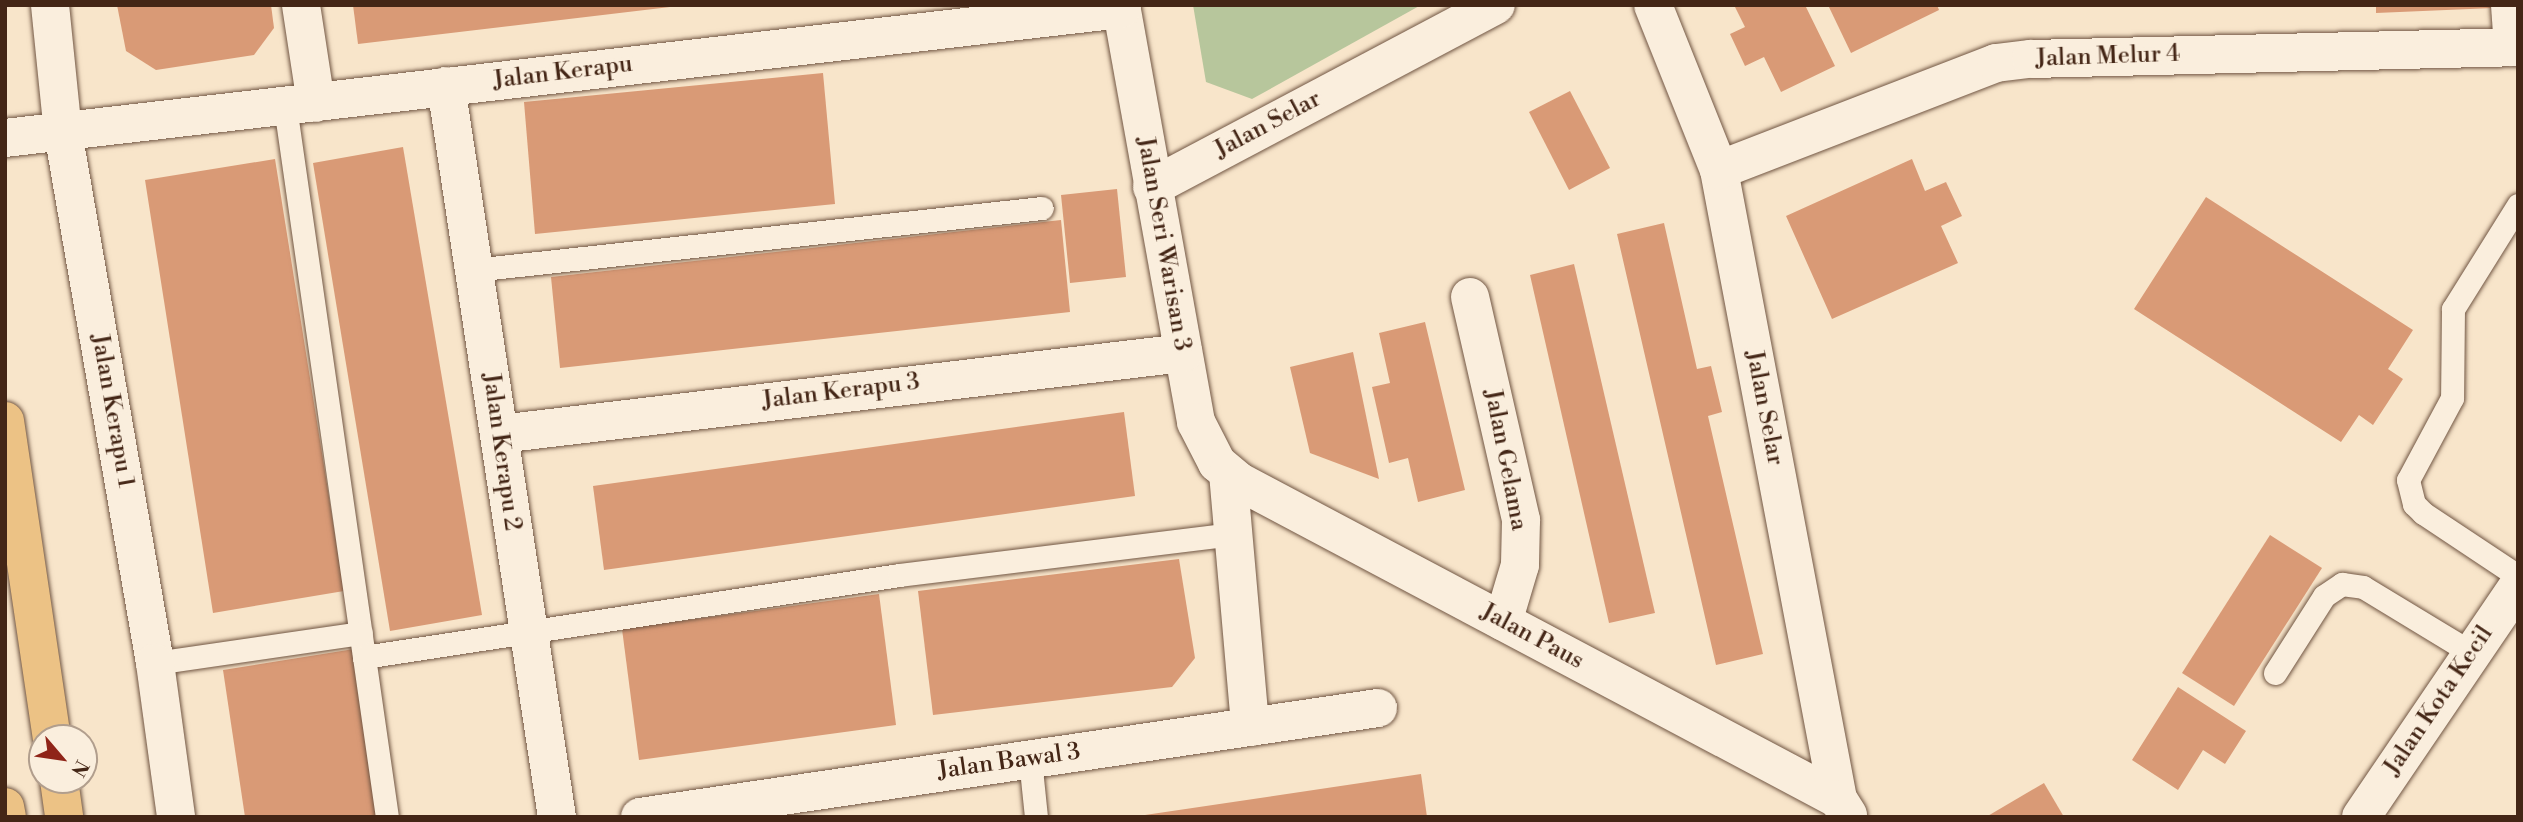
<!DOCTYPE html>
<html>
<head>
<meta charset="utf-8">
<style>
  body { margin:0 }
  #map { position:relative; width:2523px; height:822px; overflow:hidden; background:#f8e5ca; font-family:"Libre Bodoni",serif }
  div>[style] { position:absolute }
  [style*='--x'] { left:calc(var(--x)*1px); top:calc(var(--y)*1px); width:calc(var(--w)*1px); rotate:calc(var(--a)*1deg) }
  .green>* { inset:0; background:#b7c69c }
  .building>* { inset:0; background:#d99a76 }
  .roads { filter:drop-shadow(0 0 2px #715643) drop-shadow(0 0 2px #715643) }
  .lane>* { height:23px; margin:-11.5px; padding:0 11.5px; transform-origin:11.5px; border-radius:11.5px; background:#faeedd }
  .street>* { height:38px; margin:-19px; padding:0 19px; transform-origin:19px; border-radius:19px; background:#faeedd }
  .secondary>* { height:38px; margin:-19px; padding:0 19px; transform-origin:19px; border-radius:19px; background:#faeedd }
  .primary>* { height:38px; margin:-19px; padding:0 19px; transform-origin:19px; border-radius:19px; background:#ecc285 }
  span { translate:-50% -50%; white-space:nowrap; text-align:center; line-height:1.15; -webkit-text-stroke:6px #faeedd; paint-order:stroke }
  .street-label { font-size:24px; color:#442616 }
  .frame { position:absolute; inset:0; border:7px solid #442616; pointer-events:none }
  .north { position:absolute; left:28px; top:724px; width:70px; height:70px; box-sizing:border-box; background:#faeedd; border:2px solid #b19e8d; border-radius:50%; rotate:119deg; font-size:19px; font-weight:700; line-height:28px; text-align:center; color:#442616 }
  .north::after { content:''; display:block; margin:auto; width:24px; height:32px; background:#8f2418; clip-path:polygon(50% 0,100% 100%,50% 72%,0 100%) }
</style>
</head>
<body>
<div id="map">
  <div class="green">
    <div style="clip-path:polygon(1193px 5px,1421px 5px,1252px 99px,1206px 82px)"></div>
  </div>
  <div class="building">
    <div style="clip-path:polygon(117px 5px,271px 5px,274px 28px,254px 55px,156px 70px,126px 51px)"></div>
    <div style="clip-path:polygon(353px 5px,670px 5px,670px 7px,358px 44px)"></div>
    <div style="clip-path:polygon(1734px 5px,1805px 5px,1835px 66px,1781px 92px,1764px 57px,1745px 66px,1730px 34px,1745px 27px)"></div>
    <div style="clip-path:polygon(1828px 5px,1937px 5px,1939px 10px,1851px 53px)"></div>
    <div style="clip-path:polygon(2376px 5px,2493px 5px,2493px 8px,2376px 13px)"></div>
    <div style="clip-path:polygon(823px 73px,835px 204px,535px 234px,524px 102px)"></div>
    <div style="clip-path:polygon(1570px 91px,1610px 168px,1569px 190px,1529px 112px)"></div>
    <div style="clip-path:polygon(403px 147px,482px 615px,390px 631px,313px 163px)"></div>
    <div style="clip-path:polygon(275px 159px,344px 591px,213px 613px,145px 180px)"></div>
    <div style="clip-path:polygon(1912px 159px,1925px 191px,1946px 182px,1962px 216px,1941px 226px,1958px 263px,1832px 319px,1786px 216px)"></div>
    <div style="clip-path:polygon(1117px 189px,1126px 277px,1070px 283px,1061px 195px)"></div>
    <div style="clip-path:polygon(2206px 197px,2413px 330px,2388px 369px,2403px 379px,2373px 425px,2359px 415px,2341px 442px,2134px 309px)"></div>
    <div style="clip-path:polygon(1061px 220px,1070px 312px,560px 368px,551px 277px)"></div>
    <div style="clip-path:polygon(1664px 223px,1697px 369px,1711px 366px,1722px 412px,1708px 416px,1763px 654px,1716px 665px,1617px 234px)"></div>
    <div style="clip-path:polygon(1574px 264px,1655px 613px,1609px 623px,1530px 275px)"></div>
    <div style="clip-path:polygon(1425px 322px,1465px 490px,1418px 502px,1408px 458px,1389px 463px,1372px 387px,1390px 383px,1379px 333px)"></div>
    <div style="clip-path:polygon(1353px 352px,1379px 479px,1310px 453px,1290px 367px)"></div>
    <div style="clip-path:polygon(1124px 412px,1135px 496px,604px 570px,593px 486px)"></div>
    <div style="clip-path:polygon(2270px 535px,2322px 568px,2234px 706px,2182px 673px)"></div>
    <div style="clip-path:polygon(1179px 559px,1195px 658px,1172px 687px,933px 715px,918px 591px)"></div>
    <div style="clip-path:polygon(879px 594px,896px 725px,639px 760px,622px 629px)"></div>
    <div style="clip-path:polygon(354px 649px,380px 817px,245px 817px,223px 670px)"></div>
    <div style="clip-path:polygon(2178px 687px,2246px 731px,2225px 764px,2203px 750px,2178px 790px,2132px 760px)"></div>
    <div style="clip-path:polygon(1421px 774px,1427px 817px,1145px 817px,1145px 815px)"></div>
    <div style="clip-path:polygon(2044px 783px,2064px 817px,1986px 817px)"></div>
  </div>
  <div class="roads">
    <div class="lane">
      <div style="--x:285;--y:106;--w:718;--a:81.84"></div>
      <div style="--x:2518;--y:205;--w:123;--a:122"></div>
      <div style="--x:2453;--y:309;--w:89;--a:90.6"></div>
      <div style="--x:2452;--y:398;--w:93;--a:118.2"></div>
      <div style="--x:2408;--y:480;--w:25;--a:76"></div>
      <div style="--x:2414;--y:504;--w:13;--a:45"></div>
      <div style="--x:2423;--y:513;--w:114;--a:33.6"></div>
      <div style="--x:473;--y:270;--w:572;--a:-6.22"></div>
      <div style="--x:364;--y:657;--w:541;--a:-8.71"></div>
      <div style="--x:899;--y:575;--w:337;--a:-7"></div>
      <div style="--x:155;--y:663;--w:208;--a:-8.3"></div>
      <div style="--x:2275;--y:673;--w:91;--a:-57.5"></div>
      <div style="--x:2324;--y:596;--w:22;--a:-34"></div>
      <div style="--x:2342;--y:584;--w:21;--a:8"></div>
      <div style="--x:2363;--y:587;--w:127;--a:31.2"></div>
      <div style="--x:1030;--y:759;--w:58;--a:84.1"></div>
    </div>
    <div class="street">
      <div style="--x:50;--y:5;--w:128;--a:84.2"></div>
      <div style="--x:63;--y:132;--w:539;--a:80.17"></div>
      <div style="--x:155;--y:663;--w:155;--a:82.2"></div>
      <div style="--x:301;--y:5;--w:99;--a:81.3"></div>
      <div style="--x:1121;--y:5;--w:424;--a:79.8"></div>
      <div style="--x:1196;--y:422;--w:46;--a:62.9"></div>
      <div style="--x:1217;--y:463;--w:30;--a:40"></div>
      <div style="--x:1240;--y:482;--w:677;--a:27.93"></div>
      <div style="--x:1653;--y:5;--w:178;--a:68.2"></div>
      <div style="--x:1719;--y:170;--w:640;--a:79.29"></div>
      <div style="--x:1838;--y:799;--w:19;--a:58"></div>
      <div style="--x:2510;--y:5;--w:42;--a:85.9"></div>
      <div style="--x:446;--y:86;--w:739;--a:81.37"></div>
      <div style="--x:5;--y:138;--w:1124;--a:-6.59"></div>
      <div style="--x:1719;--y:170;--w:297;--a:-21.1"></div>
      <div style="--x:1996;--y:63;--w:35;--a:-7"></div>
      <div style="--x:2031;--y:59;--w:487;--a:-1.4"></div>
      <div style="--x:1152;--y:187;--w:389;--a:-27.9"></div>
      <div style="--x:1470;--y:297;--w:229;--a:77.1"></div>
      <div style="--x:1521;--y:520;--w:45;--a:91.3"></div>
      <div style="--x:1520;--y:565;--w:59;--a:106.6"></div>
      <div style="--x:500;--y:434;--w:688;--a:-6.76"></div>
      <div style="--x:1228;--y:473;--w:255;--a:85"></div>
      <div style="--x:640;--y:817;--w:746;--a:-8.4"></div>
    </div>
    <div class="secondary">
      <div style="--x:2361;--y:817;--w:279;--a:-55.8"></div>
    </div>
    <div class="primary">
      <div style="--x:5;--y:421;--w:320;--a:81.6"></div>
      <div style="--x:59;--y:780;--w:37;--a:82"></div>
      <div style="--x:5;--y:807;--w:10;--a:79"></div>
    </div>
  </div>
  <div class="street-label">
    <span style="left:2108px;top:57px;rotate:-2deg">Jalan Melur 4</span>
    <span style="left:563px;top:73px;rotate:-7deg">Jalan Kerapu</span>
    <span style="left:1268px;top:125px;rotate:-28deg">Jalan Selar</span>
    <span style="left:1163px;top:244px;rotate:80deg">Jalan Seri Warisan 3</span>
    <span style="left:841px;top:392px;rotate:-7deg">Jalan Kerapu 3</span>
    <span style="left:1764px;top:408px;rotate:79deg">Jalan Selar</span>
    <span style="left:112px;top:411px;rotate:80deg">Jalan Kerapu 1</span>
    <span style="left:501px;top:452px;rotate:82deg">Jalan Kerapu 2</span>
    <span style="left:1505px;top:460px;rotate:79deg">Jalan Gelama</span>
    <span style="left:1532px;top:637px;rotate:28deg">Jalan Paus</span>
    <span style="left:2439px;top:701px;rotate:-56deg">Jalan Kota Kecil</span>
    <span style="left:1009px;top:762px;rotate:-8deg">Jalan Bawal 3</span>
  </div>
  <div class="frame"></div>
  <div class="north">N</div>
</div>
</body>
</html>
